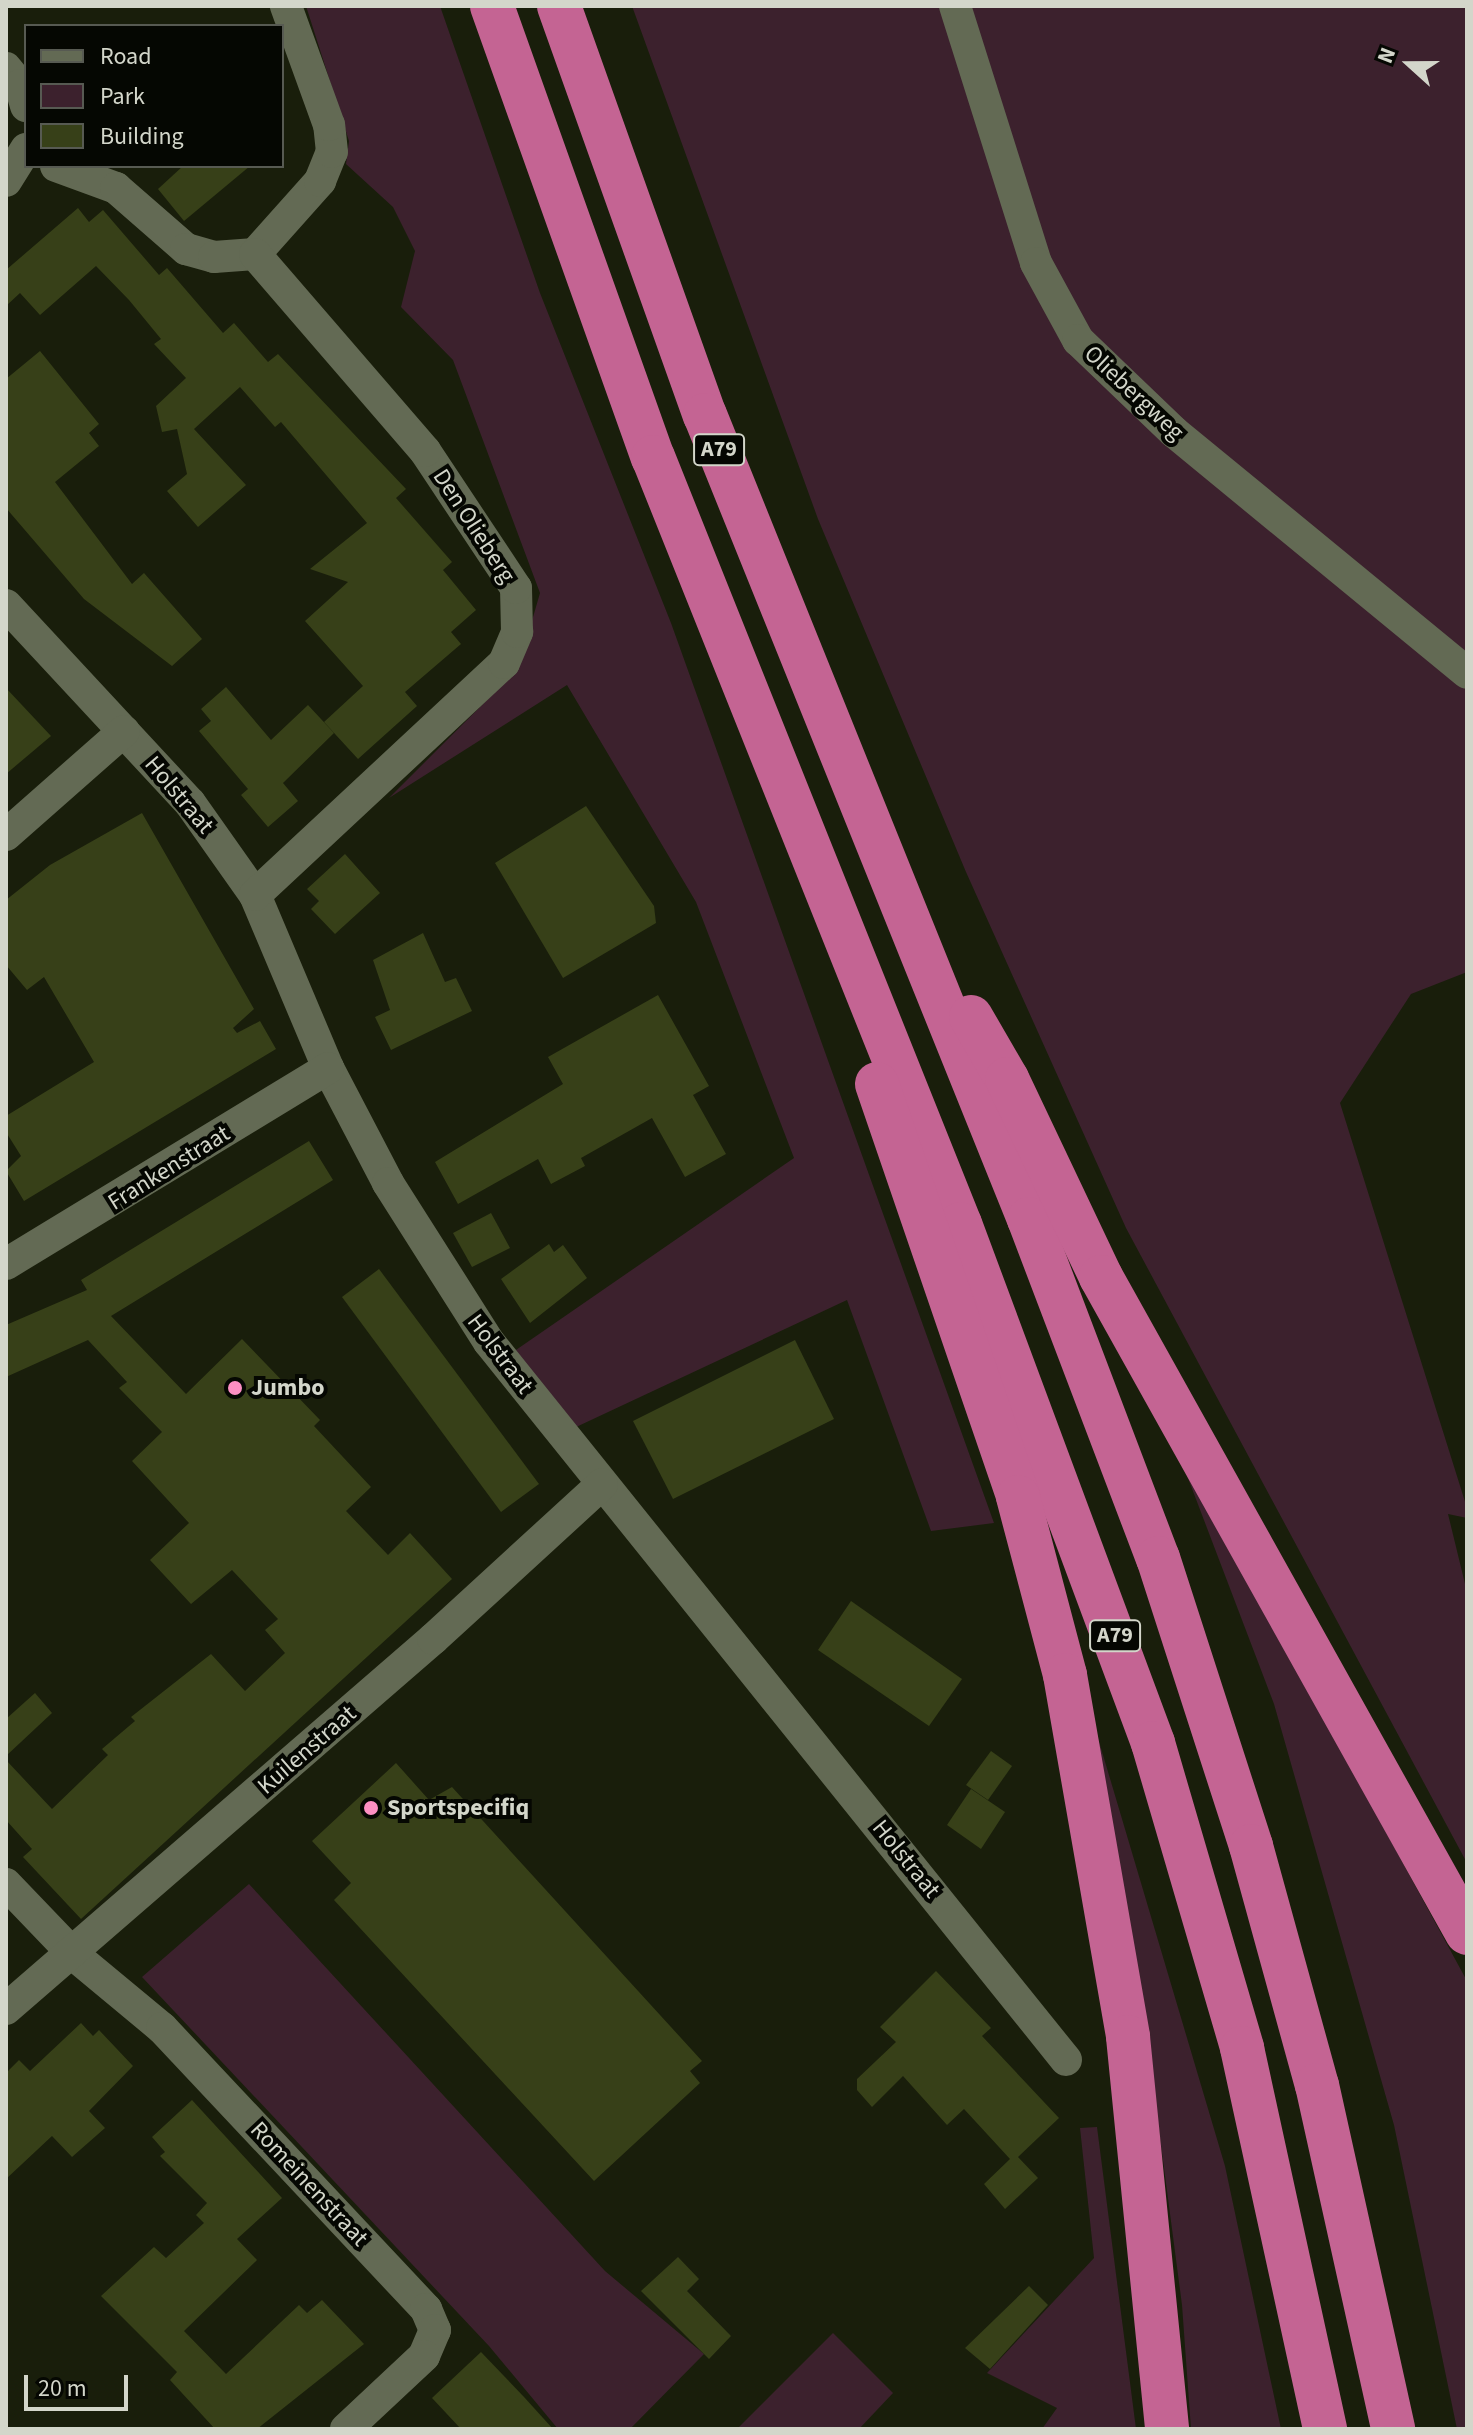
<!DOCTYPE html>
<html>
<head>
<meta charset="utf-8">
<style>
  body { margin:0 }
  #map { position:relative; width:1473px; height:2435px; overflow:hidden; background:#191e0b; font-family:"Source Sans 3",sans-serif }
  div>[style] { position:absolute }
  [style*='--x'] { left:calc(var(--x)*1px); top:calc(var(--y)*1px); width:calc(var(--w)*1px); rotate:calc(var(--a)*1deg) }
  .green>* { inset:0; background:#3c212d }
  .building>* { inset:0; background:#374018 }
  .minor>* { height:32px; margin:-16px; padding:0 16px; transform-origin:16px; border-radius:16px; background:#636a54 }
  .motorway>* { height:44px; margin:-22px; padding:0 22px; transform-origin:22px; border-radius:22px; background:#c46493 }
  .dots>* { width:22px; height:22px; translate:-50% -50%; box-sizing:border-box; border:4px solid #050702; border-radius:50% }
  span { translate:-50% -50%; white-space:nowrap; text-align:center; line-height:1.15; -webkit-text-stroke:8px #050702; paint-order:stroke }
  .shield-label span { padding:2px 6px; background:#050702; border:2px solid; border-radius:6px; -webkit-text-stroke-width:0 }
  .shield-label { font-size:22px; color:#d3d6ca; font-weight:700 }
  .street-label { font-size:24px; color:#d3d6ca }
  .poi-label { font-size:24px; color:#d3d6ca; font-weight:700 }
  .left { translate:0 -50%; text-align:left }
  .frame { position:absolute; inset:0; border:8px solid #d3d6ca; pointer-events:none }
  .legend { position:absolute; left:24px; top:24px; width:260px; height:144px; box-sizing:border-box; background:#050702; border:2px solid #575a52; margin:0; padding:10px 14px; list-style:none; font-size:24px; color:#d3d6ca }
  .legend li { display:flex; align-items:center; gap:16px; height:40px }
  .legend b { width:40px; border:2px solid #575a52 }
  .north { position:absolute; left:1369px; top:24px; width:80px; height:80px; -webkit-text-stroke:6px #050702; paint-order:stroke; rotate:291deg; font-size:22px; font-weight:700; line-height:32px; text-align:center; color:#d3d6ca }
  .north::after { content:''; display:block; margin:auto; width:28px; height:36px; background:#d3d6ca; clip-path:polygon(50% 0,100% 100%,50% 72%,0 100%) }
  .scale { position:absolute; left:24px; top:2375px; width:104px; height:36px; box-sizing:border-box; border:4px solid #d3d6ca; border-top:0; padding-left:10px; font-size:24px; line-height:28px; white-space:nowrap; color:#d3d6ca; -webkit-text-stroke:6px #050702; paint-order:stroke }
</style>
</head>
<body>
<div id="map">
  <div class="green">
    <div style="clip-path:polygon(306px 6px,440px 6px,540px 293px,671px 623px,994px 1523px,931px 1531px,847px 1300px,574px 1428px,513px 1352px,794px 1158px,696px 902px,567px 685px,389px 798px,518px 669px,540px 593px,453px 360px,401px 307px,415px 251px,393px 207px,346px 164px,349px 141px)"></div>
    <div style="clip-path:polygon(632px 6px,1467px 6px,1467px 972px,1411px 994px,1340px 1103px,1467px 1508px,1467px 1518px,1448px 1514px,1467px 1592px,1467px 1863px,1126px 1228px,966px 872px,818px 519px)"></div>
    <div style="clip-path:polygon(1175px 1444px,1467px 1981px,1467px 2429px,1457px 2429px,1394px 2125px,1274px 1704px)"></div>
    <div style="clip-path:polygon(1087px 1701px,1225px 2166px,1281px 2429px,1191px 2429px,1182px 2305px,1143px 2008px)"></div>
    <div style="clip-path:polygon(249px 1884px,605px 2271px,704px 2354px,630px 2429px,558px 2429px,489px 2346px,142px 1977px)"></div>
    <div style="clip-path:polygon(1097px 2127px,1136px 2429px,1042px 2429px,1057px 2408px,987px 2373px,1094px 2258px,1080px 2128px)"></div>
    <div style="clip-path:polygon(833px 2333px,893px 2393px,859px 2429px,737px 2429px)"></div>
  </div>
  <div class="building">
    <div style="clip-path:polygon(183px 166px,250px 166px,184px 221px,158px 189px)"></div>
    <div style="clip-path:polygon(78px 208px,89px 222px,103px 210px,159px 275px,167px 268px,223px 333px,234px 323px,268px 362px,278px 354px,406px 489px,396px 498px,452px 562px,443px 570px,476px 610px,451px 632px,461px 644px,405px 692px,417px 706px,358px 759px,324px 722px,363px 686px,305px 621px,348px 582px,310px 569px,367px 523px,281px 422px,275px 427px,240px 387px,194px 429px,246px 485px,198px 527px,167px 491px,187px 474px,177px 429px,162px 432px,156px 406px,186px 378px,154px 344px,161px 339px,129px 300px,96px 266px,40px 315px,20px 293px,6px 306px,6px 270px)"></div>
    <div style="clip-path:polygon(40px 351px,99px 424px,89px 433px,99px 446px,55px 482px,132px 584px,144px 573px,202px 639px,172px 666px,84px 599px,6px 508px,6px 379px)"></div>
    <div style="clip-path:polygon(226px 687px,271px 740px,308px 705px,334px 733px,283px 783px,298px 801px,268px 827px,241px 795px,248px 789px,199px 731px,211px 721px,201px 709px)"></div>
    <div style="clip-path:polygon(6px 688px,51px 736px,6px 774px)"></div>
    <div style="clip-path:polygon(586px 806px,654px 906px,656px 923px,563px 978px,495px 863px)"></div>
    <div style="clip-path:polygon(142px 813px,254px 1009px,233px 1028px,237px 1033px,260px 1021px,276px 1049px,24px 1201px,6px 1171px,21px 1156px,6px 1132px,6px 1116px,94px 1062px,44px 977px,27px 990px,6px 965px,6px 900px,50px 865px)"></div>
    <div style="clip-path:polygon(345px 854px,380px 893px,335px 934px,311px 909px,319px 901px,307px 889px)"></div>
    <div style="clip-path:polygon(423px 933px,445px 982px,456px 978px,472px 1011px,391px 1050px,375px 1017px,390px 1010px,373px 960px)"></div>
    <div style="clip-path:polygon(658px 995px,709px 1086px,693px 1095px,726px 1154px,685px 1177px,652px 1118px,581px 1158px,585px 1166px,551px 1184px,538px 1159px,458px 1204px,435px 1162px,563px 1084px,548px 1057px)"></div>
    <div style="clip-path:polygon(309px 1141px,333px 1180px,111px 1316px,186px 1394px,242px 1339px,320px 1420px,314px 1426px,371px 1487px,346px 1511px,388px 1555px,410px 1533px,452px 1579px,81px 1919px,23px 1857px,32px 1849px,6px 1820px,6px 1760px,52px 1809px,108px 1755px,102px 1749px,135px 1721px,131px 1717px,211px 1654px,245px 1691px,285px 1653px,265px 1630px,278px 1619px,232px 1570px,191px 1604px,150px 1560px,189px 1523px,132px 1461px,162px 1432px,119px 1388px,127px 1382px,88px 1340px,6px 1377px,6px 1325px,87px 1290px,81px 1280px)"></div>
    <div style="clip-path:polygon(491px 1213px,510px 1248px,472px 1267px,453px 1233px)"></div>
    <div style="clip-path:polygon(549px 1244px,554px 1252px,563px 1245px,587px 1278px,530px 1323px,501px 1279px)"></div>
    <div style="clip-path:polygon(379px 1269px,539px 1484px,501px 1512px,342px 1297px)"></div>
    <div style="clip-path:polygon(795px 1340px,834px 1419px,673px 1499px,633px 1421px)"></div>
    <div style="clip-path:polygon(851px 1601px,962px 1679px,929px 1726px,818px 1650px)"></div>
    <div style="clip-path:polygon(35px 1693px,52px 1713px,6px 1756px,6px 1719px)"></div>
    <div style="clip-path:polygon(991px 1751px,1012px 1766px,988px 1800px,966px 1785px)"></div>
    <div style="clip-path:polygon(396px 1763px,429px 1800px,452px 1787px,702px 2061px,690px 2071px,700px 2083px,594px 2181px,334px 1900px,351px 1883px,312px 1841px)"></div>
    <div style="clip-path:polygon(971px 1789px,1005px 1812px,981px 1849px,947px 1825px)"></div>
    <div style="clip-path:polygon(936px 1971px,991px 2028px,982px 2036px,1059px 2118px,1018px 2157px,1038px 2178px,1005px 2209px,984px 2184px,1010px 2159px,964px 2109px,947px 2125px,903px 2076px,872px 2107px,857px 2090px,857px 2079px,896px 2042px,880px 2027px)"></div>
    <div style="clip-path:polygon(81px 2023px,93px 2036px,99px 2030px,133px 2066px,89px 2111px,105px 2128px,72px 2157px,52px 2136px,6px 2179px,6px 2073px,19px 2060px,30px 2071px)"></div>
    <div style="clip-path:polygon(192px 2100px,282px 2198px,237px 2239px,257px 2260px,184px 2331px,226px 2374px,299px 2305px,307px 2313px,322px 2300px,364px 2344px,257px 2429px,215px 2429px,170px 2380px,177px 2372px,101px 2296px,154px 2247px,166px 2258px,204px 2223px,196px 2215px,207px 2203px,160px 2156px,165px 2152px,152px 2137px)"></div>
    <div style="clip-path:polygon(678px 2257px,699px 2279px,687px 2291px,731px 2336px,709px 2359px,641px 2291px)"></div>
    <div style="clip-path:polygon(1029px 2286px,1048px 2305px,990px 2369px,965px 2348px)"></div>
    <div style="clip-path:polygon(481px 2352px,524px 2397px,553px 2429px,461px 2429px,432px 2398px)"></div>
  </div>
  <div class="minor">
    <div style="--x:955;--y:6;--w:269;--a:72.5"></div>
    <div style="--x:1036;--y:263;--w:88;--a:61.4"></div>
    <div style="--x:1078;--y:340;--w:133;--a:43.8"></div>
    <div style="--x:1174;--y:432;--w:379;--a:39.4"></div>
    <div style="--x:6;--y:68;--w:22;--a:51"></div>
    <div style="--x:20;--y:85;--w:22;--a:74"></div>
    <div style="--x:56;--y:166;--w:64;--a:20.1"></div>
    <div style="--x:116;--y:188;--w:93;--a:41.1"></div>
    <div style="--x:186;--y:249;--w:29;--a:16"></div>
    <div style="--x:214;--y:257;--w:41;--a:-4.2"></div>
    <div style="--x:255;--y:254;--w:98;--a:-48.3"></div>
    <div style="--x:320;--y:181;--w:31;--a:-68"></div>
    <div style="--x:332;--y:152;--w:27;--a:-96"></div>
    <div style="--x:329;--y:125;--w:127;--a:-109.9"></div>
    <div style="--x:6;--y:181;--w:38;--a:-58"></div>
    <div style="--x:6;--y:605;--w:270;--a:47.1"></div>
    <div style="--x:190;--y:803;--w:113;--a:54.8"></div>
    <div style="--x:255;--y:895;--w:188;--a:67.1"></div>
    <div style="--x:328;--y:1068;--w:130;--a:62.4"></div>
    <div style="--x:388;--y:1183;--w:188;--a:57.6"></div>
    <div style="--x:489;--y:1342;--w:921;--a:51.21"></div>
    <div style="--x:6;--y:835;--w:157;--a:-41.4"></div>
    <div style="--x:255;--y:895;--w:340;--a:-43"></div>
    <div style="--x:504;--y:663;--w:34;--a:-67"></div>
    <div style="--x:517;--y:632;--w:44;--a:-91.3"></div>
    <div style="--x:516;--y:588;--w:164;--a:-123.6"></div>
    <div style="--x:425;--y:451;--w:260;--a:-130.8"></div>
    <div style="--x:6;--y:1264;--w:377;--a:-31.3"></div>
    <div style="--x:6;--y:1884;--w:98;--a:46.2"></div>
    <div style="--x:74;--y:1955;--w:114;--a:39.7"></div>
    <div style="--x:162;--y:2028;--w:386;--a:46.8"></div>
    <div style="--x:426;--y:2309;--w:23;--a:67"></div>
    <div style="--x:435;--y:2330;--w:28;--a:113"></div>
    <div style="--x:424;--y:2356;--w:107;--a:136.9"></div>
    <div style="--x:6;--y:2009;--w:565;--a:-40.91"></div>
    <div style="--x:433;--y:1639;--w:229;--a:-42.5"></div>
  </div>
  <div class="motorway">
    <div style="--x:492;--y:6;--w:479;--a:70.4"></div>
    <div style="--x:653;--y:457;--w:826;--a:68.19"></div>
    <div style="--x:960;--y:1224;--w:554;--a:69.6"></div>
    <div style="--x:1153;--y:1743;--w:318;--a:73.7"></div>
    <div style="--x:1242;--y:2048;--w:390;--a:77.7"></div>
    <div style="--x:559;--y:6;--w:434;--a:70.4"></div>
    <div style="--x:705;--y:415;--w:867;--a:68.05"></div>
    <div style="--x:1029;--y:1219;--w:363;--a:69.2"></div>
    <div style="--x:1158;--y:1558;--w:303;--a:72.1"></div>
    <div style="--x:1251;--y:1846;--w:248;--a:74.6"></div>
    <div style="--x:1317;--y:2085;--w:352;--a:77.5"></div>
    <div style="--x:971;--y:1017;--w:72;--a:59.9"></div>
    <div style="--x:1007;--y:1079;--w:219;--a:64.6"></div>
    <div style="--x:1101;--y:1277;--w:751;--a:60.84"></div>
    <div style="--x:877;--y:1084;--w:436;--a:71.1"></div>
    <div style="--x:1018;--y:1497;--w:184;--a:75.2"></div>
    <div style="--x:1065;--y:1675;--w:367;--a:80.1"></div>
    <div style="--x:1128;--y:2037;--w:394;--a:84.3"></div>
  </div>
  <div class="dots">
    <div style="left:235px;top:1388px;background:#fc8fc2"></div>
    <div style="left:371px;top:1808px;background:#fc8fc2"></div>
  </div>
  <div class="shield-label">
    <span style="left:719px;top:450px">A79</span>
    <span style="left:1115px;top:1636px">A79</span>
  </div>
  <div class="street-label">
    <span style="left:1134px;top:393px;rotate:43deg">Oliebergweg</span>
    <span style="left:474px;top:526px;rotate:57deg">Den Olieberg</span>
    <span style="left:179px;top:795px;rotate:50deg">Holstraat</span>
    <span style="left:169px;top:1168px;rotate:-32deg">Frankenstraat</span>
    <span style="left:500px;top:1354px;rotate:53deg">Holstraat</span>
    <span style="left:307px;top:1750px;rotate:-41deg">Kuilenstraat</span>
    <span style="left:906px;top:1859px;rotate:51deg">Holstraat</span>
    <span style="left:309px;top:2184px;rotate:47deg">Romeinenstraat</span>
  </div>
  <div class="poi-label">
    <span class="left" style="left:251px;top:1388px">Jumbo</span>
    <span class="left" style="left:387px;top:1808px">Sportspecifiq</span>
  </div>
  <div class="frame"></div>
  <ul class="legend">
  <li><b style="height:10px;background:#636a54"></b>Road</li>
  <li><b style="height:22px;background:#3c212d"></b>Park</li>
  <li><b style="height:22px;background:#374018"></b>Building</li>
  </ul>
  <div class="north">N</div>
  <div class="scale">20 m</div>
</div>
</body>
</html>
